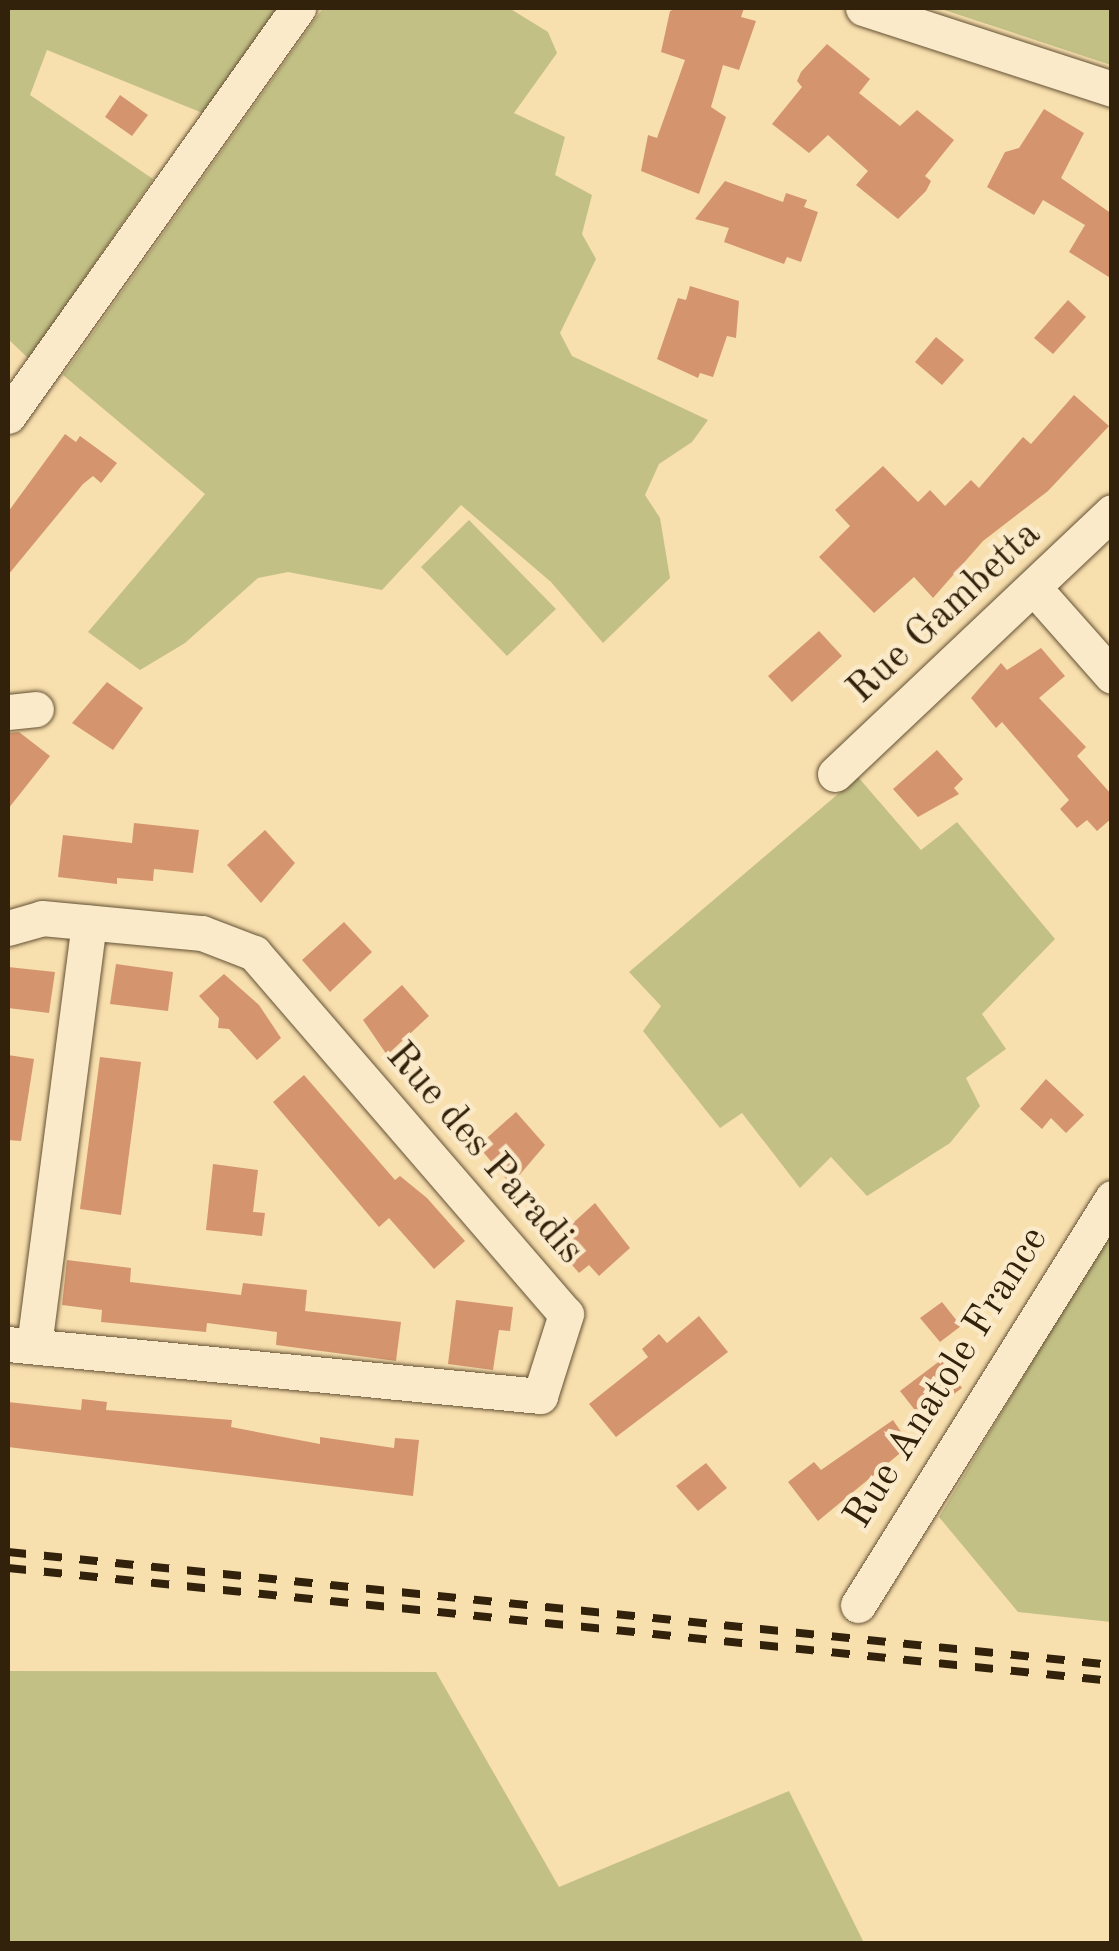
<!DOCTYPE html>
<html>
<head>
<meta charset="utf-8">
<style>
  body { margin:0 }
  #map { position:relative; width:1119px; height:1951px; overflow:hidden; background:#f8dfae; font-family:"Old Standard TT",serif }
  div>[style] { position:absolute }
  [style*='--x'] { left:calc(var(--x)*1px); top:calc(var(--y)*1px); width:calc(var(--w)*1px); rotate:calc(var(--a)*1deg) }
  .green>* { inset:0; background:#c3c086 }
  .building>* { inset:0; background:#d4956e }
  .roads { filter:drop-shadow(0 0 2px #645134) drop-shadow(0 0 2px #645134) }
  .minor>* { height:35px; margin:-17.5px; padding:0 17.5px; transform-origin:17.5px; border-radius:17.5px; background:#faeaca }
  .rail>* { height:8px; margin-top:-4px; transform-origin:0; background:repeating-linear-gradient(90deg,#32220b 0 18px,transparent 0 36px) }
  span { translate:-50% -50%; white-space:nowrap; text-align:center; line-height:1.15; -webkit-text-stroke:9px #faeaca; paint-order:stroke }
  .street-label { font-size:40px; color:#32220b }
  .frame { position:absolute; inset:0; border:10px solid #32220b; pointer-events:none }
</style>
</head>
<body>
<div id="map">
  <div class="green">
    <div style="clip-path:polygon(8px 8px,284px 8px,205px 114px,47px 50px,30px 95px,153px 179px,29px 359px,8px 339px)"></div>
    <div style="clip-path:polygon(323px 8px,509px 8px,548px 32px,557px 53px,514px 113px,565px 137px,555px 175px,592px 195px,582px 234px,596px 259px,560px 333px,572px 356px,708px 420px,692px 442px,659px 464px,645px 495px,660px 518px,670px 578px,603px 643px,551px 582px,461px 505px,382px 590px,288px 572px,258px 578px,185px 643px,140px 670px,88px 632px,205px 494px,63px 375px)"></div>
    <div style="clip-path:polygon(938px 8px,1111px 8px,1111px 65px)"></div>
    <div style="clip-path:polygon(469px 520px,556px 609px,507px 656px,421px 567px)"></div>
    <div style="clip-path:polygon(858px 777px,921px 850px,957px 822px,1055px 939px,982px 1014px,1006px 1049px,966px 1078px,980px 1106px,950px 1143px,867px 1196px,831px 1157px,800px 1188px,742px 1113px,720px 1128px,643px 1031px,661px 1006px,629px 972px)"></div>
    <div style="clip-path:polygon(1111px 1230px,1111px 1622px,1018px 1612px,939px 1517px)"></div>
    <div style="clip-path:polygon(8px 1671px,436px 1672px,559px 1887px,789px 1791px,864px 1943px,8px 1943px)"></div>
  </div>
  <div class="building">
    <div style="clip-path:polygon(677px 8px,744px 8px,741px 17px,756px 21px,739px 70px,723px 65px,711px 107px,726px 117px,699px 194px,641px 171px,648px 135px,657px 138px,685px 60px,661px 52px,670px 11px)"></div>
    <div style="clip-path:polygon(827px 44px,870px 79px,859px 93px,900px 126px,917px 110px,954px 140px,925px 176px,931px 181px,926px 191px,898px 219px,856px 185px,868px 171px,828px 135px,809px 153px,772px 124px,802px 87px,797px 81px,801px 72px)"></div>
    <div style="clip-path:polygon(120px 95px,148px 115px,132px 136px,105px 117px)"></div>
    <div style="clip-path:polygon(1044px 109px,1084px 133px,1061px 178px,1112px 214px,1112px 279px,1069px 252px,1085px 225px,1043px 200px,1034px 215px,987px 187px,1005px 152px,1019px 148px)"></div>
    <div style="clip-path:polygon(725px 181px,783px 202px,786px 193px,807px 200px,804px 207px,818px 212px,801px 262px,787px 257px,784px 264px,724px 242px,729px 228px,695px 219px)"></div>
    <div style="clip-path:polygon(690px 286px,739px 301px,736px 338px,727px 336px,713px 377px,700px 373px,698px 378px,657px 359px,678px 298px,686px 300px)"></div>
    <div style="clip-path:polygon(1068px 300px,1086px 317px,1053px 354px,1034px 338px)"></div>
    <div style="clip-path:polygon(936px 337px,964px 360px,942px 385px,915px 362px)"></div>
    <div style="clip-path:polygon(1074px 395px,1109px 426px,1048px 491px,983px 541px,933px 598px,914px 577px,874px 613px,819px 557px,850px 526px,835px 510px,883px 466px,918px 502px,930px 490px,945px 506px,971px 480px,979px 488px,1023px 437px,1031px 444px)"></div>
    <div style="clip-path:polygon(65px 434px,76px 442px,80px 436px,117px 463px,101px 483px,93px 476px,83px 484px,8px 575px,8px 512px)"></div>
    <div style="clip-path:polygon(819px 631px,842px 656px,792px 702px,768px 676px)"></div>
    <div style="clip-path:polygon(1041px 648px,1065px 676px,1039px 698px,1086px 747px,1077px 756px,1112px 795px,1112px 818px,1097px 831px,1087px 820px,1077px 828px,1060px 809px,1069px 800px,1002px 722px,996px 728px,971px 698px,1001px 663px,1007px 670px)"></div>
    <div style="clip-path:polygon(107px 682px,143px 708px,113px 750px,72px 723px)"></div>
    <div style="clip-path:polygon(19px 732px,50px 756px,8px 809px,8px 733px)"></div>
    <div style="clip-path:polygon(937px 750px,963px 779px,954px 788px,959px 794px,918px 817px,893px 789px)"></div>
    <div style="clip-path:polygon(134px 823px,199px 830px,193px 873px,154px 869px,153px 881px,117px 878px,117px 884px,58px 877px,63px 835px,132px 843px)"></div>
    <div style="clip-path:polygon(265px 830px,295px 863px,261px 903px,227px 865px)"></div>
    <div style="clip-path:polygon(344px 922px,372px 952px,330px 992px,302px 960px)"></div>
    <div style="clip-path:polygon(116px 964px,173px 972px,168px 1011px,110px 1004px)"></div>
    <div style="clip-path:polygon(8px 967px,55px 972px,49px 1013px,8px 1008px)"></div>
    <div style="clip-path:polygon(224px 974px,259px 1005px,281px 1038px,257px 1060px,229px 1029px,218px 1028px,219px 1018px,199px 996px)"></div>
    <div style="clip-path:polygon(402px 985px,429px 1016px,387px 1055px,363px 1020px)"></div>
    <div style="clip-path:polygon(8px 1055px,34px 1059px,21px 1141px,8px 1140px)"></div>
    <div style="clip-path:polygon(100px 1057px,141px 1062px,121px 1215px,80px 1209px)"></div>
    <div style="clip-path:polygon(304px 1075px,395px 1180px,400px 1176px,427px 1198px,465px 1241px,434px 1269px,389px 1218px,379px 1227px,273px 1102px)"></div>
    <div style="clip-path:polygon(1046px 1079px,1084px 1115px,1066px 1133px,1051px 1118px,1042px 1129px,1020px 1109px)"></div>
    <div style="clip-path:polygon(516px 1112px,545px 1145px,511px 1185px,478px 1146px)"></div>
    <div style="clip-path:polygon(213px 1164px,258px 1170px,253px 1212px,265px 1213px,262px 1236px,206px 1230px)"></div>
    <div style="clip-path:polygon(595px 1203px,630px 1248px,599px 1276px,589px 1265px,579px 1273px,552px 1242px)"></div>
    <div style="clip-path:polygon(67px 1260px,131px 1268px,130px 1282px,241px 1295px,243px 1283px,307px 1290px,305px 1311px,401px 1322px,396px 1361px,276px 1345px,277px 1332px,207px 1323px,206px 1332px,101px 1322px,102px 1310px,62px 1305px)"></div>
    <div style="clip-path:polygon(456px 1300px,513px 1307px,510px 1331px,499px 1330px,493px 1370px,448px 1364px)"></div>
    <div style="clip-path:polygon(942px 1302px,961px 1326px,940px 1342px,920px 1318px)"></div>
    <div style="clip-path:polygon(699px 1316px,728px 1352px,616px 1437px,589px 1404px,648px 1357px,642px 1349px,659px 1334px,667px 1343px)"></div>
    <div style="clip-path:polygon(941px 1360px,962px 1388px,921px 1418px,900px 1391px)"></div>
    <div style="clip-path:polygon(82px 1399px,107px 1402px,106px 1410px,232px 1420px,231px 1427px,320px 1444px,320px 1437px,394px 1448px,395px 1438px,419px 1440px,413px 1496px,8px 1447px,8px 1402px,81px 1410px)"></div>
    <div style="clip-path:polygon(893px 1420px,910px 1445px,818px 1521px,788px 1482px,814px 1462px,821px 1470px)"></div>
    <div style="clip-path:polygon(706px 1463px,727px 1488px,698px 1511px,676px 1486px)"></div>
  </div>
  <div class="roads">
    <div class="minor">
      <div style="--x:863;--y:8;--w:262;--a:18"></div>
      <div style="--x:8;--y:416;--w:501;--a:-54.6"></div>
      <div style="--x:1035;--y:589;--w:116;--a:48.5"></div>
      <div style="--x:8;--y:712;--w:28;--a:-6"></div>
      <div style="--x:835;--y:774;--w:381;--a:-43.4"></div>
      <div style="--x:8;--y:928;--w:35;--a:-16"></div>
      <div style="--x:42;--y:918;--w:161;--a:5.4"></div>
      <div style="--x:202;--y:933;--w:56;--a:21"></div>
      <div style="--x:254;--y:953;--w:477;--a:49.2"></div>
      <div style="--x:566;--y:1314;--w:86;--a:107.6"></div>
      <div style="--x:540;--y:1396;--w:535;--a:-174.42"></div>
      <div style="--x:34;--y:1346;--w:427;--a:-82.6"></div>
      <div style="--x:858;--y:1605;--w:480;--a:-58"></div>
    </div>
  </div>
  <div class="rail">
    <div style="--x:8;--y:1552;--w:1110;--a:5.84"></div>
    <div style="--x:8;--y:1568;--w:1110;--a:5.84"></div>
  </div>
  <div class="street-label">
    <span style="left:945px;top:613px;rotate:-43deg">Rue Gambetta</span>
    <span style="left:484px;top:1154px;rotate:49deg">Rue des Paradis</span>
    <span style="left:947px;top:1378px;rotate:-58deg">Rue Anatole France</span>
  </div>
  <div class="frame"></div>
</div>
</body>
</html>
